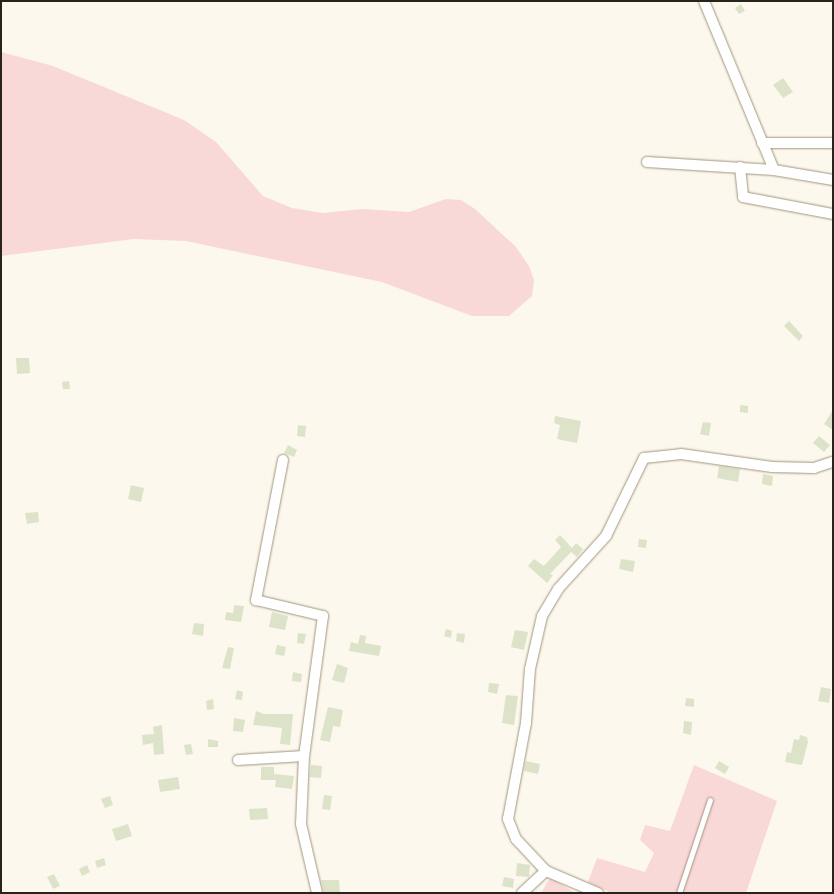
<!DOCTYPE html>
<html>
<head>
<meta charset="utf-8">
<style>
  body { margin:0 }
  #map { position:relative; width:834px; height:894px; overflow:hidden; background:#fdf8ee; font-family:"Crimson Pro",serif }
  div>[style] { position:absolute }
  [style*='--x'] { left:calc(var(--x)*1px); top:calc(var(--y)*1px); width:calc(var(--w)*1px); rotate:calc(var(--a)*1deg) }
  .green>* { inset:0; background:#f9d8d8 }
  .building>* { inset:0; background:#dce3c8 }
  .roads { filter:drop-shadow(0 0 1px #a1957d) drop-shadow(0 0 1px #a1957d) }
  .service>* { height:5px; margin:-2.5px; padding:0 2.5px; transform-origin:2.5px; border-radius:2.5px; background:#fff }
  .minor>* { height:10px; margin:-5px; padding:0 5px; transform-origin:5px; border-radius:5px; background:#fff }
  span { translate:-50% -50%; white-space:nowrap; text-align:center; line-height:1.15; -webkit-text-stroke:4px #fff; paint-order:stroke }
  .frame { position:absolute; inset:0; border:2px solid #29241b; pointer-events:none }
</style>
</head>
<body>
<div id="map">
  <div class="green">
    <div style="clip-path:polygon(1px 52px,53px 66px,184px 120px,216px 142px,263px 196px,292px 208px,323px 213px,363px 209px,409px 212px,446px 199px,461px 200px,475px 209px,516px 247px,529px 266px,534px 280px,532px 296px,509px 316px,472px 316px,382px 282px,186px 241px,134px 239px,1px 256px)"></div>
    <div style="clip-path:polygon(694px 765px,777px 801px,746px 893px,611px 893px,588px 882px,597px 858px,645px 872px,654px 853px,640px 840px,645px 825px,670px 831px)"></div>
    <div style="clip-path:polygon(550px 878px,572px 891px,575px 893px,541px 893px)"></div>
  </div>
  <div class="building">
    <div style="clip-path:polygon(741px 4px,745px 11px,739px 14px,735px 8px)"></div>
    <div style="clip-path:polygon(783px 78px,793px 92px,783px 98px,773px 85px)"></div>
    <div style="clip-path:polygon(789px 321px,803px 336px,799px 341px,784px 326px)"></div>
    <div style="clip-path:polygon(16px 358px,29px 358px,30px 373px,17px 374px)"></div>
    <div style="clip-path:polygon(69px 381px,70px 389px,63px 389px,62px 382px)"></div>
    <div style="clip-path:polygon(740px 405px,748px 406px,748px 413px,740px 412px)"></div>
    <div style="clip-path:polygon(833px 410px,833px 430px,824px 424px)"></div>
    <div style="clip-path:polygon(555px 416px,581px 421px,577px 443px,557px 439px,560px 425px,554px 423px)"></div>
    <div style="clip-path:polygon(703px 422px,711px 423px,709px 436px,700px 434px)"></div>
    <div style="clip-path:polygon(298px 425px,306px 426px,305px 437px,297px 436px)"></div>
    <div style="clip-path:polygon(819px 436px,830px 445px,824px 452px,813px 443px)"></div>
    <div style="clip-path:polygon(288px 445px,297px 450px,294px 457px,284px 453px)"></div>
    <div style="clip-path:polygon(719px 466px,740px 469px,738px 482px,717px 478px)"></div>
    <div style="clip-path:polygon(763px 474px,773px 476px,772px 486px,762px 484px)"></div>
    <div style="clip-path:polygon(131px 485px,144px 488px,141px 502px,128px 499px)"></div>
    <div style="clip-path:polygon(38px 512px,39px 522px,27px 524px,25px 513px)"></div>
    <div style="clip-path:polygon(560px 535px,572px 548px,576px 543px,583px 549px,577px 557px,571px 552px,550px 574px,553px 575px,547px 583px,528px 566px,534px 559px,544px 566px,561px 547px,555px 540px)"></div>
    <div style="clip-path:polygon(639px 539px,647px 540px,646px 548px,638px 547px)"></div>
    <div style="clip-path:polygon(621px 559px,635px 561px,633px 572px,619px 569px)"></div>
    <div style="clip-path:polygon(234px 605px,244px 606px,241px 622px,225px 620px,226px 612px,233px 613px)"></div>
    <div style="clip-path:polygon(272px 612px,288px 616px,285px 630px,269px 627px)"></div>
    <div style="clip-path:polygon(194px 623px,204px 624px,203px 636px,192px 634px)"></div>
    <div style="clip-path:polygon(446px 629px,452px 631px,451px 638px,444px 636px)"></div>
    <div style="clip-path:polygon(515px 630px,528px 632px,524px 650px,511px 647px)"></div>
    <div style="clip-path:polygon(298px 633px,306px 634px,304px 644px,297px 643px)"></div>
    <div style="clip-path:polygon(457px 633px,465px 634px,464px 643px,456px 641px)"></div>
    <div style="clip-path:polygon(360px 635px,366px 636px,365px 643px,381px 646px,379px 656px,349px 651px,351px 642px,358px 644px)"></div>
    <div style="clip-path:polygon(277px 645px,286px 647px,284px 656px,275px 654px)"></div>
    <div style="clip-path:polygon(228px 647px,234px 648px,230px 669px,222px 668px)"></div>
    <div style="clip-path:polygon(337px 664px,348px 668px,344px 683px,332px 680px)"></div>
    <div style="clip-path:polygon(293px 672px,302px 674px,301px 682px,292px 681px)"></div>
    <div style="clip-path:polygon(489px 683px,499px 684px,497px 694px,488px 692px)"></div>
    <div style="clip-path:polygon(821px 687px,831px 689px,829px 703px,818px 701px)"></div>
    <div style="clip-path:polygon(237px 690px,243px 692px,242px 700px,235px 699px)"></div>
    <div style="clip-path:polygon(506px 695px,518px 696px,514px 725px,502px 723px)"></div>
    <div style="clip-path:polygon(686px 698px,694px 699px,694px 707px,685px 706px)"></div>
    <div style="clip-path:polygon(213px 699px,214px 709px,207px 710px,206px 701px)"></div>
    <div style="clip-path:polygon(328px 707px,343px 710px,340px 727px,333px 726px,330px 742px,320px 740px)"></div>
    <div style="clip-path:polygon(256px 711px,264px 714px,293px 714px,290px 745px,280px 744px,282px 728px,253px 725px)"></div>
    <div style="clip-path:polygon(234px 718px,245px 720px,243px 732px,233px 731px)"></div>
    <div style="clip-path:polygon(684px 721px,692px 722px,691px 735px,683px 733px)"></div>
    <div style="clip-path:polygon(162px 725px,164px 754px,154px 755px,153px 743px,143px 745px,142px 735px,154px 734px,153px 727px)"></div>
    <div style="clip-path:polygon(800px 735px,807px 737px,808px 742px,802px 765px,785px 762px,787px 752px,791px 753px,794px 739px,799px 740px)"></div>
    <div style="clip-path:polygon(208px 739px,218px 741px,218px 747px,208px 747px)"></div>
    <div style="clip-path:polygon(191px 744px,193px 754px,186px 755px,184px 745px)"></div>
    <div style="clip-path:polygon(526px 761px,540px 764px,538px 774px,524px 771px)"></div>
    <div style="clip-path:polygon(719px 761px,729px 767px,725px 774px,715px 768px)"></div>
    <div style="clip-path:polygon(311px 765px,322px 766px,321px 778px,310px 777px)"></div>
    <div style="clip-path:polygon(261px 767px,274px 767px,274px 774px,294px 776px,292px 789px,275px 787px,276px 780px,261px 780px)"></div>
    <div style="clip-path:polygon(178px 777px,180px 789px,160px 792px,158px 780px)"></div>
    <div style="clip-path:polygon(324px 795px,332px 796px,330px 810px,322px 809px)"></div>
    <div style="clip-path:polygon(110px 796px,113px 805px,105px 808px,101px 799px)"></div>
    <div style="clip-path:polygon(267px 808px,268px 819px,250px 820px,249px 809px)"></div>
    <div style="clip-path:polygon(128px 824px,132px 836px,116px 841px,112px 829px)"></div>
    <div style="clip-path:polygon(104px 858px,106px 865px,97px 868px,95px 861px)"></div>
    <div style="clip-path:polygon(517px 863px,530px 865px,529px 877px,516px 876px)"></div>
    <div style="clip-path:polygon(87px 865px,90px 872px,82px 876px,79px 869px)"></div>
    <div style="clip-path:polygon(54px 874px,60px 886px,53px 889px,47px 877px)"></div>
    <div style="clip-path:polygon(504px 877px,514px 879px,513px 888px,502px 886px)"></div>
    <div style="clip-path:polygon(321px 880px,339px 880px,340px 893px,324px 893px)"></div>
  </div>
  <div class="roads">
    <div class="service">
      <div style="--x:679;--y:893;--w:98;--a:-71.6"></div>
    </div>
    <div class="minor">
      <div style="--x:704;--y:1;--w:183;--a:67.5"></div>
      <div style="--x:774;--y:170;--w:60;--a:9.6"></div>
      <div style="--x:762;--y:143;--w:71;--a:0"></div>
      <div style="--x:647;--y:162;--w:127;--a:3.6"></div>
      <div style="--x:740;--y:167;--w:30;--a:84"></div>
      <div style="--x:743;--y:197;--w:92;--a:10.7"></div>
      <div style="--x:283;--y:460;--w:143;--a:100.9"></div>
      <div style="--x:256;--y:600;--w:69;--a:13.4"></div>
      <div style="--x:323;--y:616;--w:141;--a:97.7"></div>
      <div style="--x:304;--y:756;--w:68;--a:92.5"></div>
      <div style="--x:301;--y:824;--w:71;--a:76.9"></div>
      <div style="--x:238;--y:760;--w:66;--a:-3.5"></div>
      <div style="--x:522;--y:893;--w:33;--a:-43"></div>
      <div style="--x:598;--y:893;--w:56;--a:-157.1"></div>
      <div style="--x:546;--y:871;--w:44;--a:-133.2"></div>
      <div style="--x:516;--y:839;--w:22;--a:-112"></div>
      <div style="--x:508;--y:819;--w:98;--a:-79.4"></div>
      <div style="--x:526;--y:723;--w:54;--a:-85.8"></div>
      <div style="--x:530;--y:669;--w:54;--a:-77.2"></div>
      <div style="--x:542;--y:616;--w:31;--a:-59"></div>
      <div style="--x:558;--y:589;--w:72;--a:-47.8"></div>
      <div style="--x:606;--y:536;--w:87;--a:-64"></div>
      <div style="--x:644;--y:458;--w:37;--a:-6"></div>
      <div style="--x:681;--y:454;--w:92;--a:8.1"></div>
      <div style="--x:772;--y:467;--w:42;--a:1.4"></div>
      <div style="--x:814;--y:468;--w:20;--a:-18"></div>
    </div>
  </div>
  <div class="frame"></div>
</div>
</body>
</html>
